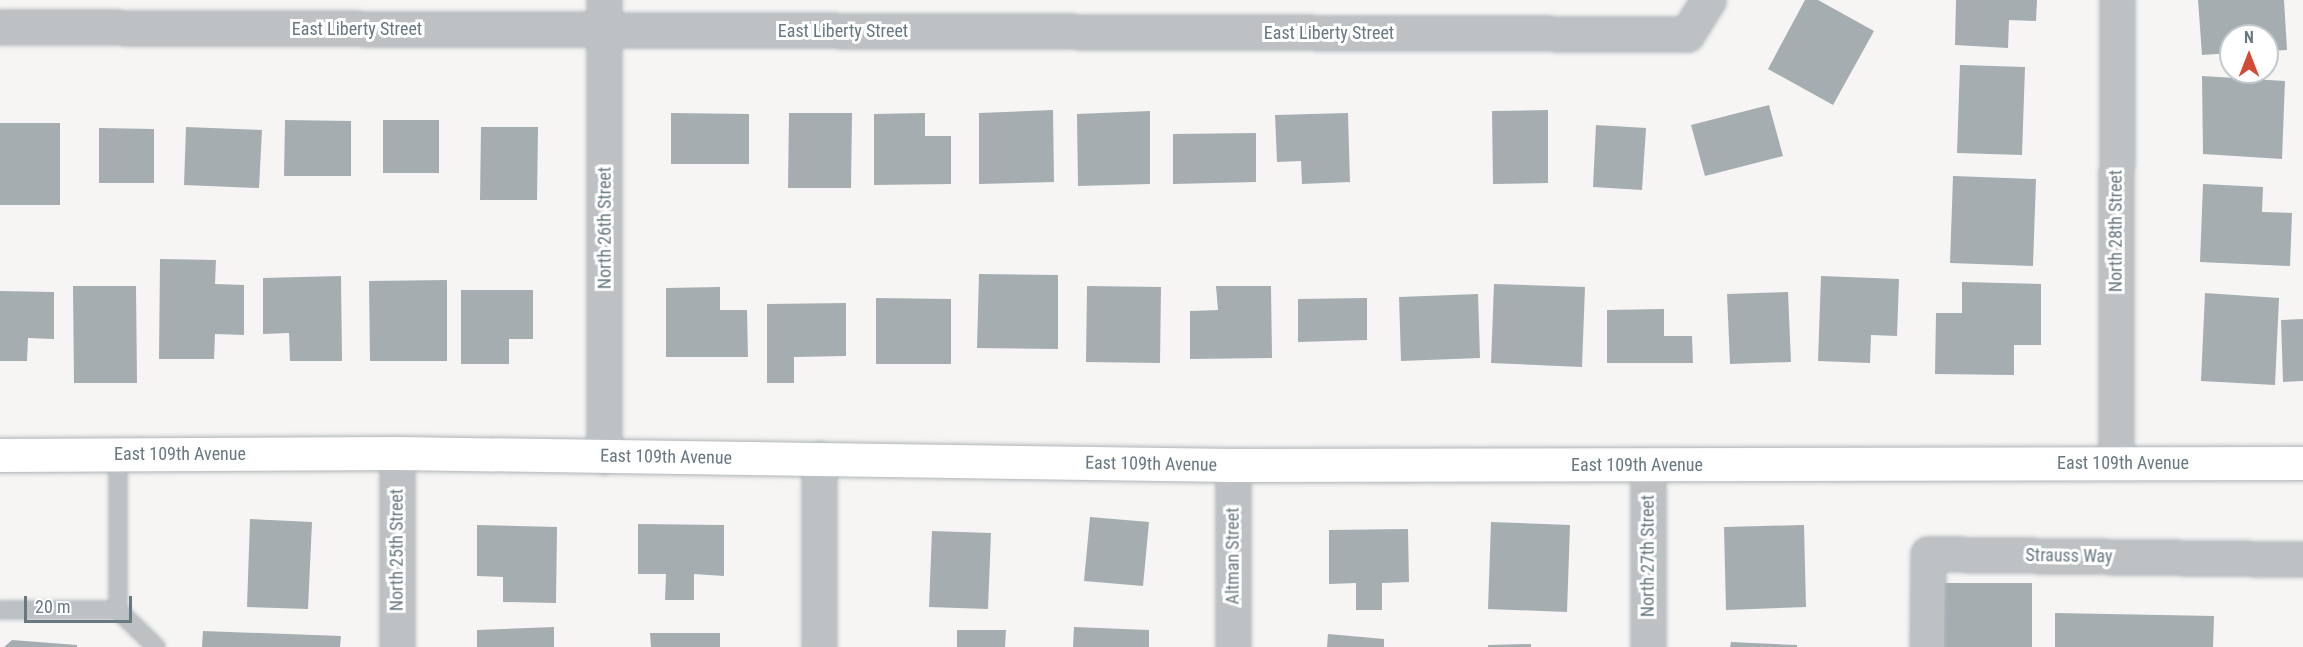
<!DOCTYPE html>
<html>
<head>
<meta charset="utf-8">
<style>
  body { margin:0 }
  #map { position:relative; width:2303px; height:647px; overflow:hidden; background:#f6f5f3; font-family:"Roboto Condensed",sans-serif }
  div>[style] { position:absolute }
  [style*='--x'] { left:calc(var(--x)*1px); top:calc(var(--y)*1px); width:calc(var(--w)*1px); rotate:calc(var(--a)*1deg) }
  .building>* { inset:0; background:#a5adb1 }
  .roads { filter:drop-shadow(0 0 2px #afb5b9) drop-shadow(0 0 2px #afb5b9) }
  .lane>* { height:16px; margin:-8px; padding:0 8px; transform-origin:8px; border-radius:8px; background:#bdc1c4 }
  .street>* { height:33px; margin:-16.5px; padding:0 16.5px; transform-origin:16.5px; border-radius:16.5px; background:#bdc1c4 }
  .secondary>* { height:33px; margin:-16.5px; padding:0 16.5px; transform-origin:16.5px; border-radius:16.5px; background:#fff }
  span { translate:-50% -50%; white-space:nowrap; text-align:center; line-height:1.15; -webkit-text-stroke:6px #fff; paint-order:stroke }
  .street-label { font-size:18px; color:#677881 }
  .north { position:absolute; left:2219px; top:24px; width:60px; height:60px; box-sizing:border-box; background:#fff; border:2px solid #c2c9cd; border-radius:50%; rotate:0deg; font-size:16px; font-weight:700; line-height:24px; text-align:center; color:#677881 }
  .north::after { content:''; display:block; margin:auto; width:21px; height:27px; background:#d34b35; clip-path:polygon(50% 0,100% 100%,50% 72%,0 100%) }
  .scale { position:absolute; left:24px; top:596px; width:108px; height:27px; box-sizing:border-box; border:3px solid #677881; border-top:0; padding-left:8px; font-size:18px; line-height:21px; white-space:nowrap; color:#677881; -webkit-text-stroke:4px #fff; paint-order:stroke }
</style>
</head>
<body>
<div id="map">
  <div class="building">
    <div style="clip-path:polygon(1805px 0,1818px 0,1874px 31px,1833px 105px,1768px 69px)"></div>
    <div style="clip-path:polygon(1956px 0,2037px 0,2036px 21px,2009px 20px,2008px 48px,1955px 45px)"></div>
    <div style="clip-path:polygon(2198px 0,2284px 0,2287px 50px,2267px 51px,2267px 36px,2231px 36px,2231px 53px,2202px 55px)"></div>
    <div style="clip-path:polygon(1960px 65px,2025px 67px,2022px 155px,1957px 153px)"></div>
    <div style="clip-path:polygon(2202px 76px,2285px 81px,2282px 159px,2203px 154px)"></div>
    <div style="clip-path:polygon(1769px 105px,1783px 156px,1705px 176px,1691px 125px)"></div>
    <div style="clip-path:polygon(1053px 110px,1054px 182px,979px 184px,979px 113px)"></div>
    <div style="clip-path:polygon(1548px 110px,1548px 183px,1493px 184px,1492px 111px)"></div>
    <div style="clip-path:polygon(1150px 111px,1150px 184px,1078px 186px,1077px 114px)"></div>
    <div style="clip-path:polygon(671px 113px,749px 114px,749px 164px,671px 164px)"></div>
    <div style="clip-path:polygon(789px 113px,852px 113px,851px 188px,788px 188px)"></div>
    <div style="clip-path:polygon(925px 113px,925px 136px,951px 136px,951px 184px,874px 185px,874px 114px)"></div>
    <div style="clip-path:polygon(1348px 113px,1350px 182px,1302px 184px,1301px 161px,1277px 162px,1275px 115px)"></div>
    <div style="clip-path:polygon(285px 120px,351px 121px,351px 176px,284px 176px)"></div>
    <div style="clip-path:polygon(383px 120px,439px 120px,439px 173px,383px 173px)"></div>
    <div style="clip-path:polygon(0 123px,60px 123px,60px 205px,0 205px)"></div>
    <div style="clip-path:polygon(1596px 125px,1646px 128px,1642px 190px,1593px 187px)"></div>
    <div style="clip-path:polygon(186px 127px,262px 130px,259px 188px,184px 185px)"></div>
    <div style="clip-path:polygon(481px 127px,538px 127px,537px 200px,480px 200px)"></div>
    <div style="clip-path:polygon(99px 128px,154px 129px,154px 183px,99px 183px)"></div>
    <div style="clip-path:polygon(1256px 133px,1256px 182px,1173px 184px,1173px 134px)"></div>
    <div style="clip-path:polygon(1953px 176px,2036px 179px,2033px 266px,1950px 263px)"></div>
    <div style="clip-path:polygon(2203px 184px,2263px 187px,2262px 212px,2292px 213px,2290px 266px,2200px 262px)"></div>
    <div style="clip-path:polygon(160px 259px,216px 260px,215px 284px,244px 285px,244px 335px,215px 334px,214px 359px,159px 359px)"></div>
    <div style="clip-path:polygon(979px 274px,1058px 275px,1058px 349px,977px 348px)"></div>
    <div style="clip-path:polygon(341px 276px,342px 361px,290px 361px,289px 333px,263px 334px,263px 278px)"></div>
    <div style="clip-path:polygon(1821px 276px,1899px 279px,1897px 336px,1871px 335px,1870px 363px,1818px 361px)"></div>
    <div style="clip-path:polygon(447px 280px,447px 361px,370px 361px,369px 281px)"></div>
    <div style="clip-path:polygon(1962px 282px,2041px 284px,2041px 345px,2014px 345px,2014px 375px,1935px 374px,1936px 313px,1962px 313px)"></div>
    <div style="clip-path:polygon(1494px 284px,1585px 287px,1582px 367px,1491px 363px)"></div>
    <div style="clip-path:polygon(73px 286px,136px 286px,137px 383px,74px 383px)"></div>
    <div style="clip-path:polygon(1087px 286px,1161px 287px,1160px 363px,1086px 362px)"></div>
    <div style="clip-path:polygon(1216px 286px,1271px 286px,1272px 358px,1190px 359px,1190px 311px,1218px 310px)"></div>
    <div style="clip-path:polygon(720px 287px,720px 310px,747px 310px,748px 357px,666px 357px,666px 288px)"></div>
    <div style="clip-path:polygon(461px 290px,533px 290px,533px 339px,509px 339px,509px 364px,461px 364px)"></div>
    <div style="clip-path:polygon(0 291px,54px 292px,54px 339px,28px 338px,27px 361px,0 361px)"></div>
    <div style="clip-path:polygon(1788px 292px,1791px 362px,1730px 364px,1727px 294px)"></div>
    <div style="clip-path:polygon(2205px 293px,2279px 298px,2275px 385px,2201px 381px)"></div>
    <div style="clip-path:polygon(1478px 294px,1480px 358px,1401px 361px,1399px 297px)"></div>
    <div style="clip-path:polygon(876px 298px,951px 299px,951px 364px,876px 364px)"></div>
    <div style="clip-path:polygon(1367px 298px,1367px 340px,1298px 342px,1298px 299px)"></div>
    <div style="clip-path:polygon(846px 303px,846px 356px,794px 357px,794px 383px,767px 383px,767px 304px)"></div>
    <div style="clip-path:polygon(1664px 309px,1664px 336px,1692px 336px,1693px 363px,1607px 363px,1607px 310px)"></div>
    <div style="clip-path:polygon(2303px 319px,2303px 381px,2283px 382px,2281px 320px)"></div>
    <div style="clip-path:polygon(1090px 517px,1149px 522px,1143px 586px,1084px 581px)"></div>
    <div style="clip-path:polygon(250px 519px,312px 522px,308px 609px,247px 607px)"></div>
    <div style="clip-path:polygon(1491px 522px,1570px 525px,1567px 612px,1488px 609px)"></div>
    <div style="clip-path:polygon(638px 524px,724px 525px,724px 576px,694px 574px,694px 600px,665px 600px,666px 574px,638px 574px)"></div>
    <div style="clip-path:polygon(477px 525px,557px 527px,556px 603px,503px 602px,503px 577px,477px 576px)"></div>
    <div style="clip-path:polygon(1804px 525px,1806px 607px,1726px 610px,1724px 527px)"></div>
    <div style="clip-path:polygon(1408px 529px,1409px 582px,1382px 583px,1382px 610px,1356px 610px,1356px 583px,1329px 584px,1329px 530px)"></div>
    <div style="clip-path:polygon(932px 531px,991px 533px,988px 609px,929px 607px)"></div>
    <div style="clip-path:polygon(1938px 583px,2032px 583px,2032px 647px,1938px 647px)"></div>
    <div style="clip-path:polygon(2055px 613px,2214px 616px,2213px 647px,2055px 647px)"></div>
    <div style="clip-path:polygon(554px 627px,554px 647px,477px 647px,477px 630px)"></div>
    <div style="clip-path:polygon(1074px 627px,1149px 630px,1149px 647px,1073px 647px)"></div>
    <div style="clip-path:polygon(957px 630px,1006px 630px,1005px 647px,957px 647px)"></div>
    <div style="clip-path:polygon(203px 631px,341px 636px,340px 647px,202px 647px)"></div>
    <div style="clip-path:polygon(650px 633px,720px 633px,720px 647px,651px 647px)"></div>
    <div style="clip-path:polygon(1328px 634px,1384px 639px,1384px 647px,1327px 647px)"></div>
    <div style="clip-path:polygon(12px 640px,77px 645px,77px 647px,4px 647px)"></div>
    <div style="clip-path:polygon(1731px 642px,1797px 645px,1797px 647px,1730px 647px)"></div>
    <div style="clip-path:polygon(1531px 644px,1531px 647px,1488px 647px,1488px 645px)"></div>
  </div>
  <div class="roads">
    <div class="lane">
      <div style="--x:118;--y:455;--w:155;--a:90"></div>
      <div style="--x:118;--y:610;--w:53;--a:44.2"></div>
      <div style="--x:0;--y:610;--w:118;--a:0"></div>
    </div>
    <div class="street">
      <div style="--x:0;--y:27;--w:1687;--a:0.24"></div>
      <div style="--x:1687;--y:34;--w:40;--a:-58"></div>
      <div style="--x:604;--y:457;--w:457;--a:-90"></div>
      <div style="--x:2116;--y:463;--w:463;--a:-89.9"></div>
      <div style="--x:1233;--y:465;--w:182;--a:90"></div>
      <div style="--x:397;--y:647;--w:194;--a:-90"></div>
      <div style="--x:819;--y:647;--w:189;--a:-90"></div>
      <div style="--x:1648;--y:647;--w:182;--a:-90"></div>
      <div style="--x:1927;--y:647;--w:93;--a:-89.4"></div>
      <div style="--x:1928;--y:554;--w:375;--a:0.8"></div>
    </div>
    <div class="secondary">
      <div style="--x:0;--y:455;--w:397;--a:-0.3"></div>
      <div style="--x:397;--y:453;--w:836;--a:0.82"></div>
      <div style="--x:1233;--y:465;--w:1070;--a:-0.11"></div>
    </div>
  </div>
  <div class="street-label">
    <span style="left:357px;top:29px">East Liberty Street</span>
    <span style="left:843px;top:31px">East Liberty Street</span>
    <span style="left:1329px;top:33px">East Liberty Street</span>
    <span style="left:605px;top:228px;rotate:-90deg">North 26th Street</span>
    <span style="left:2116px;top:231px;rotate:-90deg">North 28th Street</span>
    <span style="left:180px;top:454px">East 109th Avenue</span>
    <span style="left:666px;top:457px;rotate:1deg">East 109th Avenue</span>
    <span style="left:2123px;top:463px">East 109th Avenue</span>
    <span style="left:1151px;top:464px;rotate:1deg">East 109th Avenue</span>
    <span style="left:1637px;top:465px">East 109th Avenue</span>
    <span style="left:397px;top:550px;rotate:-90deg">North 25th Street</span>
    <span style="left:1233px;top:556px;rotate:-90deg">Altman Street</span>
    <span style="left:1648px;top:556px;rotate:-90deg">North 27th Street</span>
    <span style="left:2069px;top:556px;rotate:1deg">Strauss Way</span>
  </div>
  <div class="north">N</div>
  <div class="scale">20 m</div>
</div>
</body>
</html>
